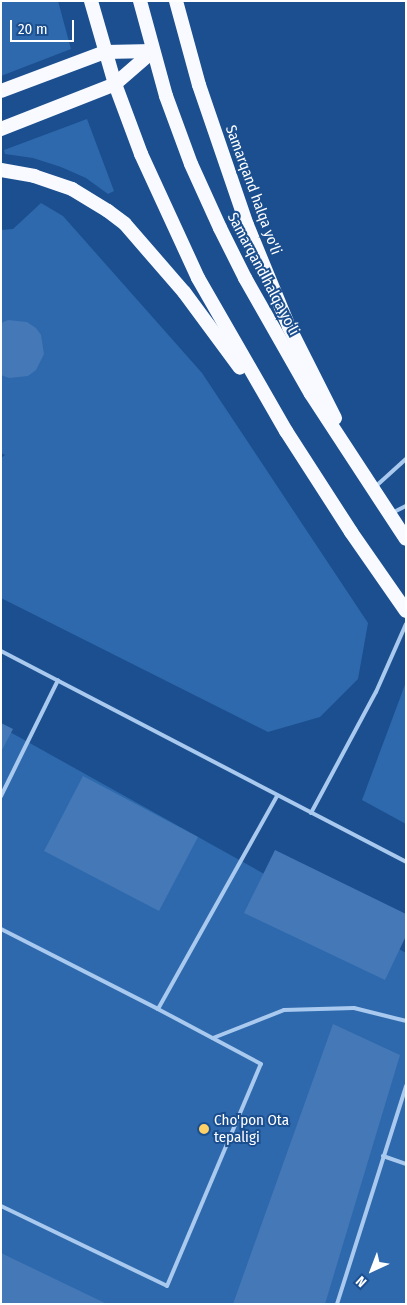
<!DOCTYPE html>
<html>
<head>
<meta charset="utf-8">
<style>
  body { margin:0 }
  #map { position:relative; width:407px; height:1305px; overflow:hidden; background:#1b4f8f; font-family:"Fira Sans Condensed",sans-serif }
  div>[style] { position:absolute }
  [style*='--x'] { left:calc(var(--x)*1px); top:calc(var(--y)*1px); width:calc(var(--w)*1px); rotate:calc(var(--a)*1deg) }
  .green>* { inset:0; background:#2e69ad }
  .building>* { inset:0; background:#4478b7 }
  .service>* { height:4px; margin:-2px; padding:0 2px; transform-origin:2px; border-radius:2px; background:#a9c9ee }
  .trunk>* { height:14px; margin:-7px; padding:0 7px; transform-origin:7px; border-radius:7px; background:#f8faff }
  .dots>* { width:14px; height:14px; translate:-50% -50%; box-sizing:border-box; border:2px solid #1b4f8f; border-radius:50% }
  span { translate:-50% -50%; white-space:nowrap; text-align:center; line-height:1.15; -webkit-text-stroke:4px #1b4f8f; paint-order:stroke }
  .street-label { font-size:15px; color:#fff }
  .poi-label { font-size:15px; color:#fff }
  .left { translate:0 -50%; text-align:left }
  .frame { position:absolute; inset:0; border:2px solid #fff; pointer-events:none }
  .north { position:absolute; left:347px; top:1245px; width:50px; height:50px; -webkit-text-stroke:4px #1b4f8f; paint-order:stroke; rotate:223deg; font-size:14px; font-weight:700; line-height:20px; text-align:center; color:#fff }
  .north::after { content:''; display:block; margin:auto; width:18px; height:22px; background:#fff; clip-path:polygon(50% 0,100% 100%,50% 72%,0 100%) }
  .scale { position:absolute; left:10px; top:20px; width:64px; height:22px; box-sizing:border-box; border:2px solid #fff; border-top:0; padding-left:6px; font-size:15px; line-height:18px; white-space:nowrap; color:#fff; -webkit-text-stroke:4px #1b4f8f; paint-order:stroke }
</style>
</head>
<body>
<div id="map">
  <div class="green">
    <div style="clip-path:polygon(1px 1px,58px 1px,71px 49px,1px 76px)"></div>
    <div style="clip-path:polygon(87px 119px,114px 191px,108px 194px,86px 178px,61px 167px,33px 158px,5px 154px,4px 150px)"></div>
    <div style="clip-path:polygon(41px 203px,63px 216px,202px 373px,368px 623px,358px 679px,320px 717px,268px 732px,1px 598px,1px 458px,5px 455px,1px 453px,1px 230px,13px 229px)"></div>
    <div style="clip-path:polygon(406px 682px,406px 824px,362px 800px)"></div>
    <div style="clip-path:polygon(1px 727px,406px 953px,406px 1304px,1px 1304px)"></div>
  </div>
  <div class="building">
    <div style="clip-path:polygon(8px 320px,27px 322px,36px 328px,41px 335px,44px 354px,36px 370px,28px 376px,9px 378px,1px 375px,1px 323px)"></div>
    <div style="clip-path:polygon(1px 723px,13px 729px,1px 752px)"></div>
    <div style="clip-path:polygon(83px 776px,198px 837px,159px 911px,44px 851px)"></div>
    <div style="clip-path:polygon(275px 850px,406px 914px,406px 936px,385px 980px,244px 913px)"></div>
    <div style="clip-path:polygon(333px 1024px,400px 1055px,325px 1304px,233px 1304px)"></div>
    <div style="clip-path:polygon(1px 1253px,107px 1304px,1px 1304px)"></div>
  </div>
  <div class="service">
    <div style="--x:375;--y:487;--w:42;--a:-42.1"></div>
    <div style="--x:392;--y:513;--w:16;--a:-27"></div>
    <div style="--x:1;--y:651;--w:457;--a:27.5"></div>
    <div style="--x:1;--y:796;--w:129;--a:-63.8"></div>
    <div style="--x:311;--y:813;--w:137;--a:-61.8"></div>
    <div style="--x:376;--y:692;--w:74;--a:-66.2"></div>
    <div style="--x:1;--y:929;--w:176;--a:27"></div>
    <div style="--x:213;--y:1038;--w:76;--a:-21.5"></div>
    <div style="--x:284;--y:1010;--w:70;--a:-1.6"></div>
    <div style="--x:354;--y:1008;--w:54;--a:14"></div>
    <div style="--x:383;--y:1156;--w:24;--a:19"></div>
    <div style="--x:1;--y:1206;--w:184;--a:25.7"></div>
    <div style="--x:167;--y:1286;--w:241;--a:-67.1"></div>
    <div style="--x:261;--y:1064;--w:117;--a:-151.9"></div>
    <div style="--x:158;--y:1009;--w:244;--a:-60.8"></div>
    <div style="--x:337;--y:1304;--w:229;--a:-72.4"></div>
  </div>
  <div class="trunk">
    <div style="--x:91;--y:1;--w:86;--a:73.9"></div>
    <div style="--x:115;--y:84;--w:75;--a:69.6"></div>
    <div style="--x:141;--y:154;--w:136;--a:65.3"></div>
    <div style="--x:198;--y:278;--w:177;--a:60.1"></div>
    <div style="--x:286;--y:431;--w:120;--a:57.2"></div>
    <div style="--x:351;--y:532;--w:96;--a:55.2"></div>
    <div style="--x:140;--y:1;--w:98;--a:74.7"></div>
    <div style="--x:166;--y:96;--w:72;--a:69.8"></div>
    <div style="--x:191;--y:164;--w:70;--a:65.6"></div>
    <div style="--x:220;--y:228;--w:56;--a:63.4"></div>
    <div style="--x:245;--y:278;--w:133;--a:60.4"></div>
    <div style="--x:311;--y:394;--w:173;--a:56.8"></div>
    <div style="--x:176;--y:1;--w:87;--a:74.7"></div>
    <div style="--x:199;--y:85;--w:148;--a:71.1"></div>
    <div style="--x:247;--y:225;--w:110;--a:67.6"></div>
    <div style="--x:289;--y:327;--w:102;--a:63.2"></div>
    <div style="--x:1;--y:91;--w:111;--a:-20.6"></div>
    <div style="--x:105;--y:52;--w:48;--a:-1.2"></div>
    <div style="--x:1;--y:129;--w:123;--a:-21.5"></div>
    <div style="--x:115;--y:84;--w:50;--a:-41"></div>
    <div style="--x:1;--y:170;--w:34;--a:10"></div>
    <div style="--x:34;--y:176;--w:40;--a:18.9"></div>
    <div style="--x:72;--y:189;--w:42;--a:31.4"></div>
    <div style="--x:108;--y:211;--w:21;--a:37"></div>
    <div style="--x:125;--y:224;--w:90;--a:49.1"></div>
    <div style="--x:184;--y:292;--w:94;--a:53.6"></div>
  </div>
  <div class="dots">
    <div style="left:204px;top:1129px;background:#ffd166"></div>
  </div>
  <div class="street-label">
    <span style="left:253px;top:190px;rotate:70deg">Samarqand halqa yo'li</span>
    <span style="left:263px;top:274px;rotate:62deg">Samarqand halqa yoʻli</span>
  </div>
  <div class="poi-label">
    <span class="left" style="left:214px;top:1129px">Cho'pon Ota<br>tepaligi</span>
  </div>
  <div class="frame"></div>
  <div class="north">N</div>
  <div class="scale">20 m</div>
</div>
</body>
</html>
